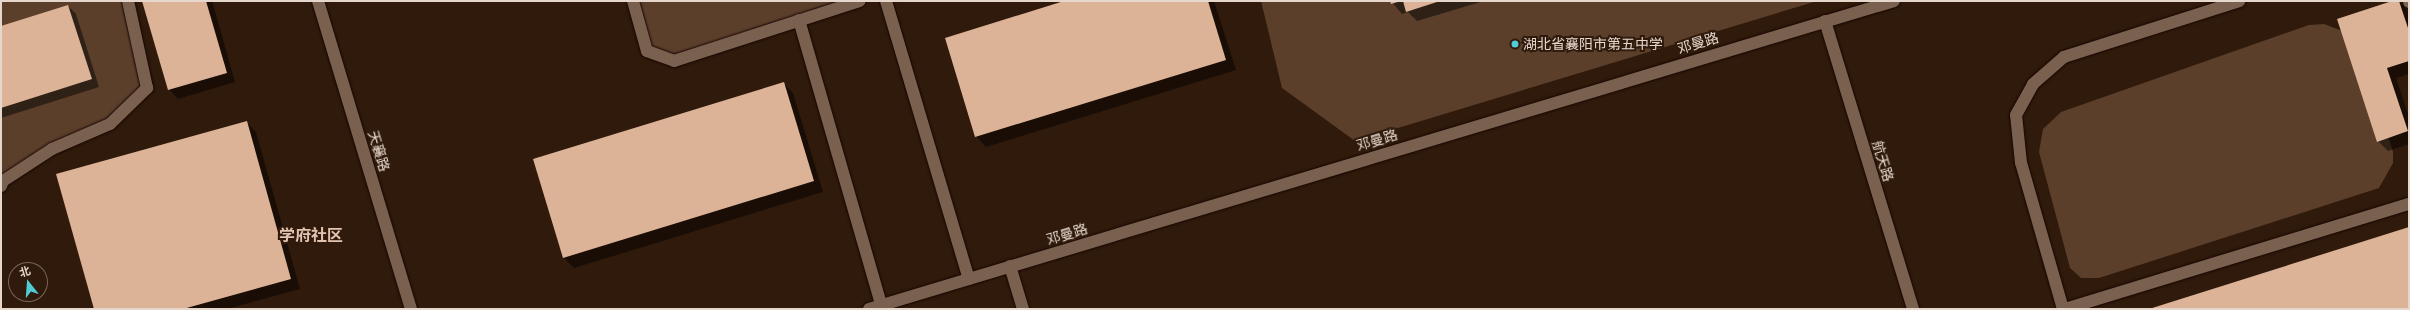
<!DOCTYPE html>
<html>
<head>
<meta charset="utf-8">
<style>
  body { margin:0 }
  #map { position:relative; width:2410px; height:310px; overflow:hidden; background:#2f1a0b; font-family:Manrope,"Noto Sans SC",sans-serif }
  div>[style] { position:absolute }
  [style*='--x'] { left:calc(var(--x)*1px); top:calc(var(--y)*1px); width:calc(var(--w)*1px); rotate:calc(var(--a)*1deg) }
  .green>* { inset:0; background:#5b3f2b }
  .shadow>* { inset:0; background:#0007 }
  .building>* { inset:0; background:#ddb398 }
  .roads { filter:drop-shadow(0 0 1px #160500) drop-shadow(0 0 1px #160500) }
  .lane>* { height:12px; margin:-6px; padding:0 6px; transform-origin:6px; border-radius:6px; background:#7a604f }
  .street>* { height:12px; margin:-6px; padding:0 6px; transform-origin:6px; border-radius:6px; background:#7a604f }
  .secondary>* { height:12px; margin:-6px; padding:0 6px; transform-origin:6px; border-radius:6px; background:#7a604f }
  .dots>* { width:11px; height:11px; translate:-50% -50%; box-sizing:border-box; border:2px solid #2f1a0b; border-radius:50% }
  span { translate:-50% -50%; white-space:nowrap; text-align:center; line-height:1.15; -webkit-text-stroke:4px #2f1a0b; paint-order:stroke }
  .street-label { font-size:14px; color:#e6d7cd }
  .poi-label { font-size:14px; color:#e6d7cd }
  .left { translate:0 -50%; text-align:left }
  .quarter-label { font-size:16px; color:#e2c4b1; font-weight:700 }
  .frame { position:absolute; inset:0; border:2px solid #e6d7cd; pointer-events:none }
  .north { position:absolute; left:8px; top:262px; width:40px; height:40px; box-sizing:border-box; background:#2f1a0b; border:1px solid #786659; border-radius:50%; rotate:343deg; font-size:11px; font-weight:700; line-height:16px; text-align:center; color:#e6d7cd }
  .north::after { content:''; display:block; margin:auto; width:14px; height:18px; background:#51ccd4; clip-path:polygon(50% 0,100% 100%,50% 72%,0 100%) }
</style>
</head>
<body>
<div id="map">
  <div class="green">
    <div style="clip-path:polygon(1px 1px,128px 1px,147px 88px,110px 124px,52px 149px,1px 186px)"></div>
    <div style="clip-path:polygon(633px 1px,860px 1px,674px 61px,647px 51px)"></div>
    <div style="clip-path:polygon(1261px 1px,1817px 1px,1355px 141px,1282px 88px)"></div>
    <div style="clip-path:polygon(2324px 24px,2358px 37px,2393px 152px,2393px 163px,2379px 188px,2099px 278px,2081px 278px,2070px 268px,2039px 152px,2043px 129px,2061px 112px,2309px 25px)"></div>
  </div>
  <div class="shadow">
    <div style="clip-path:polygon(143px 1px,212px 1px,235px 82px,178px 99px,169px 89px)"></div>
    <div style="clip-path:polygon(1067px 1px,1214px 1px,1236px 70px,986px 147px,976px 136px)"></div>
    <div style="clip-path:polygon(1391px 1px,1484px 1px,1417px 21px,1408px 12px,1402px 14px)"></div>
    <div style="clip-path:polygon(2399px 1px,2409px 13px,2409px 74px,2396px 78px,2409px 117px,2409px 144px,2388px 151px,2378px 141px,2338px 20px)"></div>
    <div style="clip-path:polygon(68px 6px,76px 14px,99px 87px,1px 118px,1px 27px)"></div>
    <div style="clip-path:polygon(783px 83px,793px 93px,823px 192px,574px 268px,564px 258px)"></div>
    <div style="clip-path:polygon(246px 122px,256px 132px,300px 289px,227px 309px,95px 309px)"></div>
  </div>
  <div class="building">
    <div style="clip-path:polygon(142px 1px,206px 1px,227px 73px,168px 90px)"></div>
    <div style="clip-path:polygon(1064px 1px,1208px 1px,1226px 60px,975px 137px,945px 38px)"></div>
    <div style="clip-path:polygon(1390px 1px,1401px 1px,1391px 4px)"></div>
    <div style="clip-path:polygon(1403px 1px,1440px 1px,1406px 12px)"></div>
    <div style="clip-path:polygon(2392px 1px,2399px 1px,2409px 31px,2409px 61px,2387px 68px,2408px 131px,2377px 142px,2337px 19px)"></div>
    <div style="clip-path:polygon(68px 5px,92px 79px,1px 108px,1px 26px)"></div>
    <div style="clip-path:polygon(784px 82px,814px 181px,563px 258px,533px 159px)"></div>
    <div style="clip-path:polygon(247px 121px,291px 279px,183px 309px,94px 309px,56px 174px)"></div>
    <div style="clip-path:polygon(2409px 227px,2409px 309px,2149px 309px)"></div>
  </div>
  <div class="roads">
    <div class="lane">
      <div style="--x:633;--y:1;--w:52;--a:74.4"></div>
      <div style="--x:647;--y:51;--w:29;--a:20"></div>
      <div style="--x:674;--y:61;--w:195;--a:-17.9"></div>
      <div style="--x:886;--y:1;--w:290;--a:73.4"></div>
      <div style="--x:2409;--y:1;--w:1;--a:90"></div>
      <div style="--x:799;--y:20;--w:297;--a:73.9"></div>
      <div style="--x:1;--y:186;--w:5;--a:-68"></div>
      <div style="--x:3;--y:181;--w:59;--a:-33.1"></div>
      <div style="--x:52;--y:149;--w:63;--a:-23.3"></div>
      <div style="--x:110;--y:124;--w:52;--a:-44.2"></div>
      <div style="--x:147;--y:88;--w:89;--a:-102.3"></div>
      <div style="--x:1010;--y:266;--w:45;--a:73.2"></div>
      <div style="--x:2063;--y:309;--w:152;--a:-106"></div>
      <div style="--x:2021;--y:163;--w:48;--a:-95.9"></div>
      <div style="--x:2016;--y:115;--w:35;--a:-61"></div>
      <div style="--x:2033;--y:84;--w:41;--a:-41.1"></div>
      <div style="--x:2064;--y:57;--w:184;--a:-17.7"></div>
      <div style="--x:2065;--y:309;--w:360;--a:-17"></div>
    </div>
    <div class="street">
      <div style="--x:318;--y:1;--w:322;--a:73.2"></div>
    </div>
    <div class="secondary">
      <div style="--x:1825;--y:21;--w:301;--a:73"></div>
      <div style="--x:869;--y:309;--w:1070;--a:-16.72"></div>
    </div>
  </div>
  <div class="dots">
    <div style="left:1515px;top:44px;background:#51ccd4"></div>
  </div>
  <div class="street-label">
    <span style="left:1698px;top:43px;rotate:-17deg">邓曼路</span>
    <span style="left:1377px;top:140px;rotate:-17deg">邓曼路</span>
    <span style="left:379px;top:151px;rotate:73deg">天襄路</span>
    <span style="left:1883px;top:161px;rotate:73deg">航天路</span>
    <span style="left:1067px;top:234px;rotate:-17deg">邓曼路</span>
  </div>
  <div class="poi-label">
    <span class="left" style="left:1523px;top:44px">湖北省襄阳市第五中学</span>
  </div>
  <div class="quarter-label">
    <span style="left:311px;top:235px">学府社区</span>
  </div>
  <div class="frame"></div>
  <div class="north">北</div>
</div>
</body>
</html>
